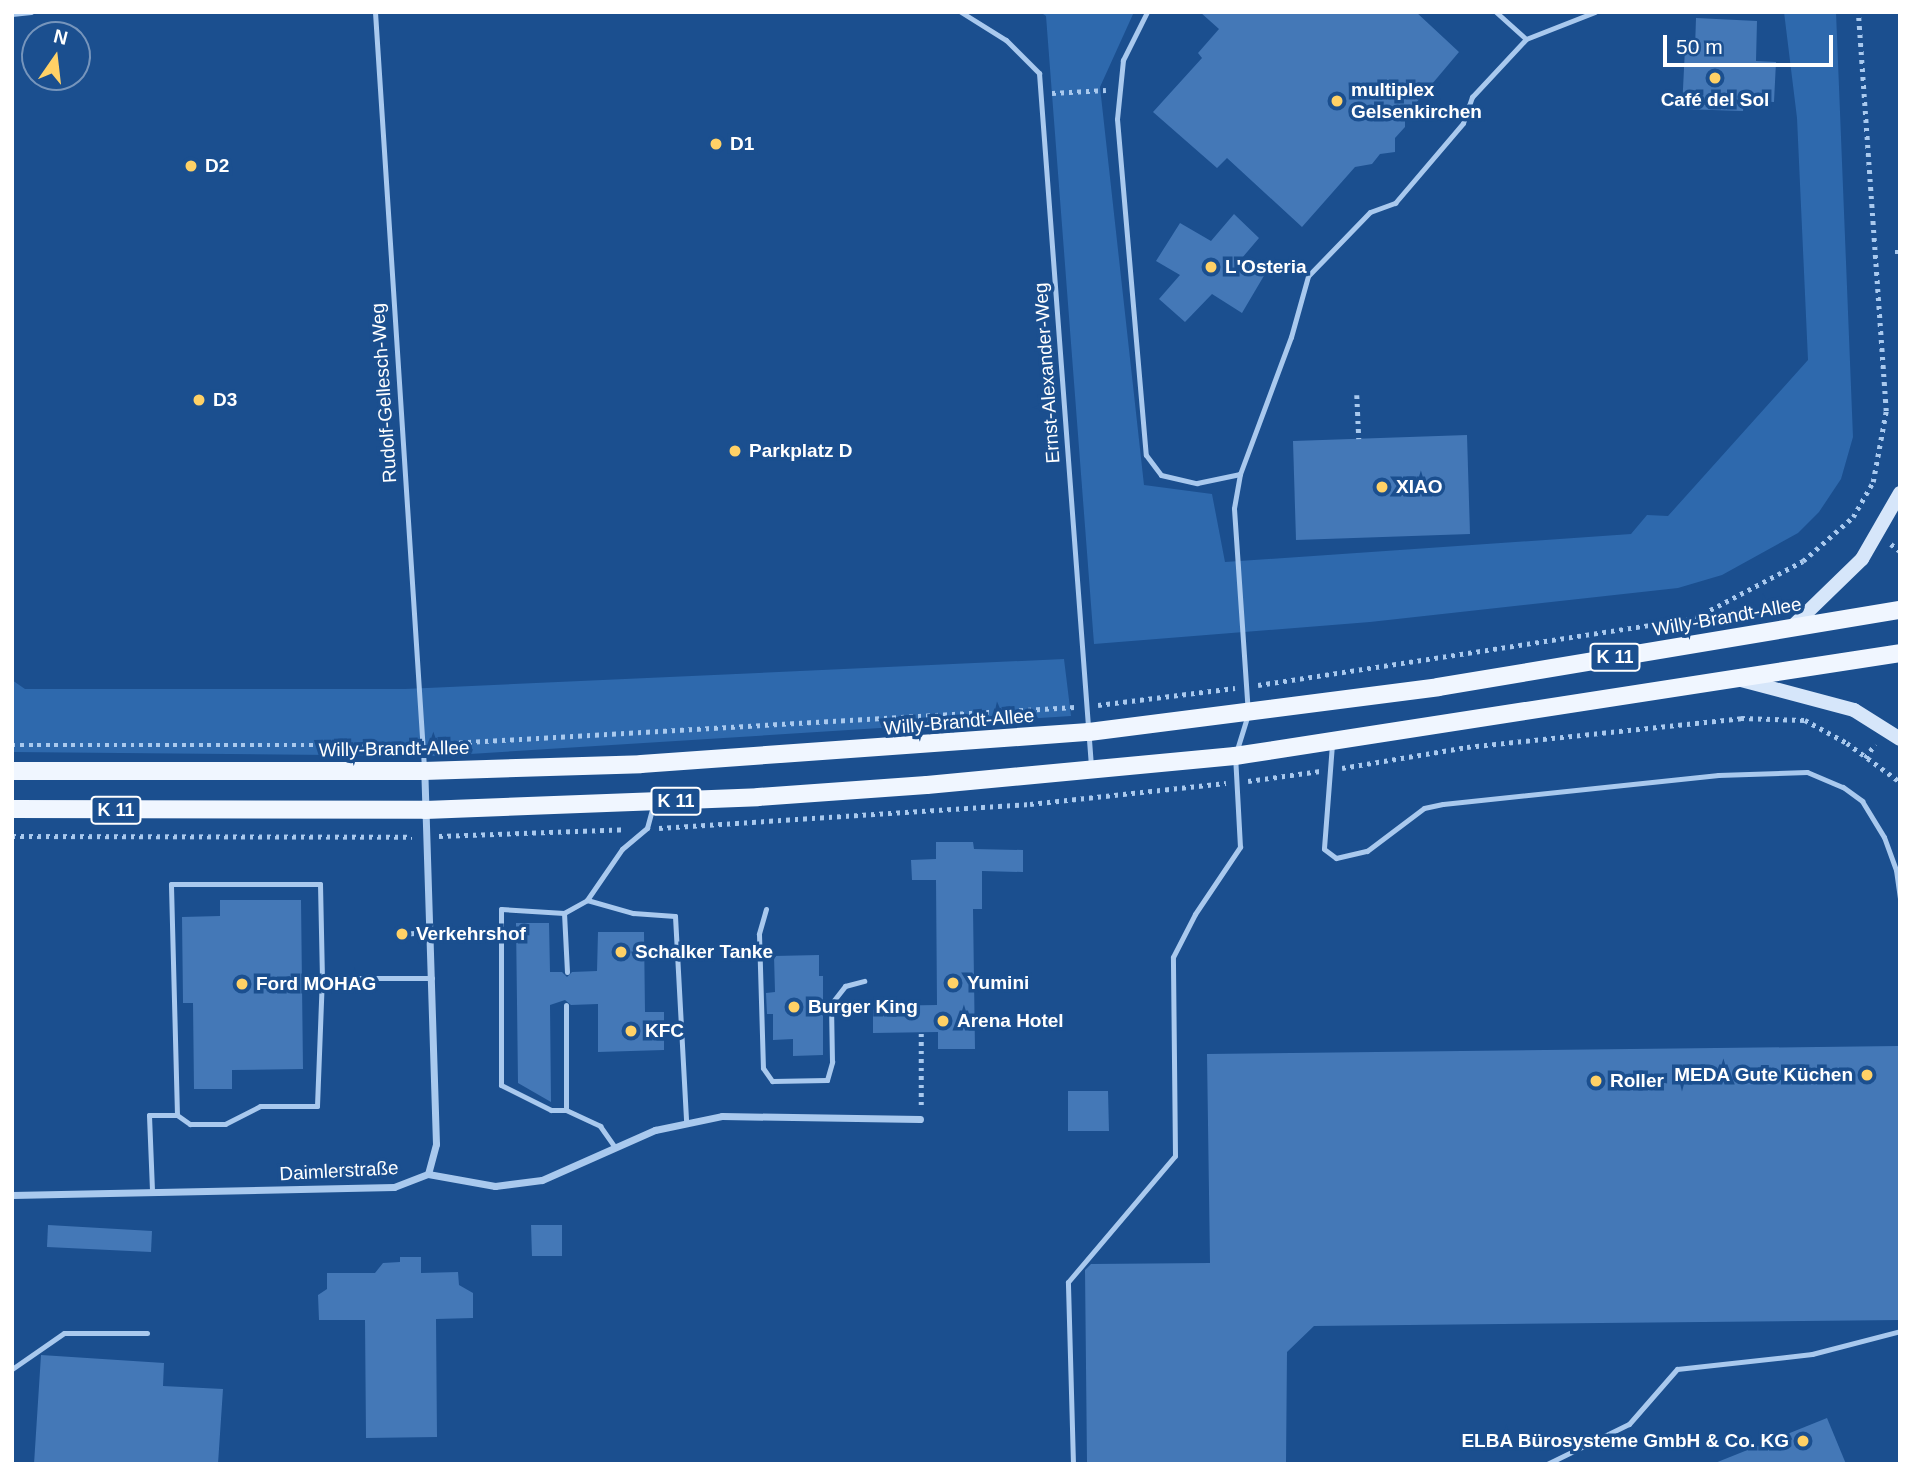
<!DOCTYPE html>
<html>
<head>
<meta charset="utf-8">
<style>
  body { margin:0 }
  #map { position:relative; width:1912px; height:1476px; overflow:hidden; background:#1b4f8f; font-family:Helvetica,sans-serif }
  div>[style] { position:absolute }
  [style*='--x'] { left:calc(var(--x)*1px); top:calc(var(--y)*1px); width:calc(var(--w)*1px); rotate:calc(var(--a)*1deg) }
  .green>* { inset:0; background:#2e69ad }
  .building>* { inset:0; background:#4478b7 }
  .path>* { height:4.5px; margin-top:-2.25px; transform-origin:0; background:repeating-linear-gradient(90deg,#a9c9ee 0 3.5px,transparent 0 8.5px) }
  .service>* { height:5px; margin:-2.5px; padding:0 2.5px; transform-origin:2.5px; border-radius:2.5px; background:#a9c9ee }
  .minor>* { height:7px; margin:-3.5px; padding:0 3.5px; transform-origin:3.5px; border-radius:3.5px; background:#a9c9ee }
  .secondary>* { height:14px; margin:-7px; padding:0 7px; transform-origin:7px; border-radius:7px; background:#d6e6fa }
  .primary>* { height:18px; margin:-9px; padding:0 9px; transform-origin:9px; border-radius:9px; background:#f0f6ff }
  .dots>* { width:19px; height:19px; translate:-50% -50%; box-sizing:border-box; border:4px solid #1b4f8f; border-radius:50% }
  span { translate:-50% -50%; white-space:nowrap; text-align:center; line-height:1.15; -webkit-text-stroke:7px #1b4f8f; paint-order:stroke }
  .shield-label span { padding:2px 5px; background:#1b4f8f; border:2px solid; border-radius:5px; -webkit-text-stroke-width:0 }
  .shield-label { font-size:18px; color:#fff; font-weight:700 }
  .poi-label { font-size:19px; color:#fff; font-weight:700 }
  .left { translate:0 -50%; text-align:left }
  .right { translate:-100% -50%; text-align:right }
  .street-label { font-size:19px; color:#fff }
  .frame { position:absolute; inset:0; border:14px solid #fff; pointer-events:none }
  .north { position:absolute; left:21px; top:21px; width:70px; height:70px; box-sizing:border-box; background:#1b4f8f; border:2px solid #7695bc; border-radius:50%; rotate:14deg; font-size:19px; font-weight:700; line-height:28px; text-align:center; color:#fff }
  .north::after { content:''; display:block; margin:auto; width:24px; height:32px; background:#ffd166; clip-path:polygon(50% 0,100% 100%,50% 72%,0 100%) }
  .scale { position:absolute; left:1663px; top:35px; width:170px; height:32px; box-sizing:border-box; border:4px solid #fff; border-top:0; padding-left:9px; font-size:21px; line-height:24px; white-space:nowrap; color:#fff; -webkit-text-stroke:5px #1b4f8f; paint-order:stroke }
</style>
</head>
<body>
<div id="map">
  <div class="green">
    <div style="clip-path:polygon(1040px 12px,1134px 12px,1100px 87px,1144px 485px,1212px 494px,1225px 562px,1631px 534px,1647px 515px,1668px 516px,1808px 360px,1797px 118px,1784px 12px,1836px 12px,1853px 437px,1841px 479px,1819px 512px,1798px 533px,1722px 575px,1678px 588px,1370px 622px,1094px 644px,1046px 16px)"></div>
    <div style="clip-path:polygon(1064px 659px,1071px 716px,438px 756px,12px 752px,12px 680px,25px 689px,405px 689px)"></div>
  </div>
  <div class="building">
    <div style="clip-path:polygon(1200px 12px,1416px 12px,1459px 52px,1405px 116px,1405px 127px,1395px 138px,1395px 152px,1380px 154px,1372px 164px,1355px 167px,1302px 227px,1227px 158px,1217px 168px,1153px 112px,1202px 58px,1198px 53px,1219px 29px)"></div>
    <div style="clip-path:polygon(1696px 18px,1757px 21px,1756px 61px,1776px 62px,1774px 102px,1744px 101px,1743px 111px,1682px 109px,1685px 48px,1695px 48px)"></div>
    <div style="clip-path:polygon(1234px 214px,1259px 238px,1242px 258px,1265px 274px,1242px 313px,1212px 294px,1185px 322px,1159px 299px,1180px 275px,1156px 261px,1180px 223px,1211px 241px)"></div>
    <div style="clip-path:polygon(1467px 435px,1470px 534px,1296px 540px,1293px 441px)"></div>
    <div style="clip-path:polygon(936px 842px,973px 842px,974px 849px,1023px 850px,1023px 872px,982px 871px,982px 909px,973px 909px,975px 1049px,938px 1049px,938px 1032px,873px 1033px,873px 1006px,937px 1005px,936px 880px,912px 880px,911px 860px,936px 859px)"></div>
    <div style="clip-path:polygon(220px 900px,301px 900px,303px 1069px,232px 1070px,232px 1089px,194px 1089px,193px 1003px,183px 1003px,182px 917px,220px 916px)"></div>
    <div style="clip-path:polygon(516px 923px,549px 923px,550px 972px,562px 972px,567px 977px,572px 972px,597px 971px,598px 932px,644px 932px,645px 1012px,664px 1012px,664px 1050px,598px 1052px,598px 1004px,571px 1005px,565px 1000px,550px 1005px,551px 1102px,518px 1083px)"></div>
    <div style="clip-path:polygon(819px 955px,819px 976px,823px 976px,823px 1055px,793px 1056px,793px 1039px,773px 1040px,773px 1014px,767px 1014px,766px 993px,775px 992px,774px 956px)"></div>
    <div style="clip-path:polygon(1898px 1046px,1900px 1320px,1314px 1326px,1287px 1352px,1286px 1464px,1087px 1463px,1085px 1270px,1091px 1264px,1210px 1263px,1207px 1054px)"></div>
    <div style="clip-path:polygon(1068px 1091px,1108px 1091px,1109px 1131px,1068px 1131px)"></div>
    <div style="clip-path:polygon(48px 1225px,152px 1231px,151px 1252px,47px 1247px)"></div>
    <div style="clip-path:polygon(531px 1225px,562px 1225px,562px 1256px,532px 1256px)"></div>
    <div style="clip-path:polygon(400px 1257px,421px 1257px,421px 1273px,458px 1272px,459px 1285px,473px 1293px,473px 1318px,436px 1319px,437px 1437px,366px 1438px,365px 1320px,319px 1320px,318px 1295px,327px 1289px,327px 1273px,375px 1273px,383px 1263px,400px 1262px)"></div>
    <div style="clip-path:polygon(41px 1355px,164px 1363px,163px 1386px,223px 1389px,218px 1464px,34px 1464px)"></div>
    <div style="clip-path:polygon(1827px 1418px,1846px 1464px,1716px 1464px,1715px 1463px)"></div>
  </div>
  <div class="path">
    <div style="--x:1052;--y:93;--w:54;--a:-3.2"></div>
    <div style="--x:1895;--y:252;--w:5;--a:0"></div>
    <div style="--x:1357;--y:395;--w:44;--a:87.4"></div>
    <div style="--x:1891;--y:544;--w:11;--a:38"></div>
    <div style="--x:1258;--y:685;--w:442;--a:-8.7"></div>
    <div style="--x:1695;--y:618;--w:122;--a:-27.8"></div>
    <div style="--x:1803;--y:561;--w:67;--a:-41.3"></div>
    <div style="--x:1853;--y:517;--w:40;--a:-60.3"></div>
    <div style="--x:1873;--y:482;--w:72;--a:-79.6"></div>
    <div style="--x:1886;--y:411;--w:400;--a:-94"></div>
    <div style="--x:1098;--y:705;--w:138;--a:-7.1"></div>
    <div style="--x:434;--y:744;--w:642;--a:-3.3"></div>
    <div style="--x:12;--y:745;--w:399;--a:0"></div>
    <div style="--x:1865;--y:758;--w:17;--a:-54"></div>
    <div style="--x:1342;--y:768;--w:127;--a:-9.5"></div>
    <div style="--x:1467;--y:747;--w:276;--a:-6"></div>
    <div style="--x:1741;--y:718;--w:64;--a:1.8"></div>
    <div style="--x:1805;--y:720;--w:48;--a:28.7"></div>
    <div style="--x:1847;--y:743;--w:66;--a:36.3"></div>
    <div style="--x:1248;--y:781;--w:73;--a:-7.9"></div>
    <div style="--x:659;--y:828;--w:372;--a:-3.7"></div>
    <div style="--x:1030;--y:804;--w:197;--a:-6.1"></div>
    <div style="--x:12;--y:836;--w:400;--a:0.1"></div>
    <div style="--x:439;--y:836;--w:187;--a:-2.1"></div>
    <div style="--x:402;--y:934;--w:13;--a:-4"></div>
    <div style="--x:921;--y:1105;--w:73;--a:-90"></div>
  </div>
  <div class="service">
    <div style="--x:375;--y:12;--w:758;--a:86.29"></div>
    <div style="--x:961;--y:12;--w:53;--a:31.9"></div>
    <div style="--x:1006;--y:40;--w:47;--a:45"></div>
    <div style="--x:1039;--y:73;--w:695;--a:85.71"></div>
    <div style="--x:1147;--y:12;--w:54;--a:116.6"></div>
    <div style="--x:1123;--y:60;--w:59;--a:95.8"></div>
    <div style="--x:1117;--y:119;--w:337;--a:85.1"></div>
    <div style="--x:1146;--y:455;--w:25;--a:53"></div>
    <div style="--x:1161;--y:475;--w:37;--a:13"></div>
    <div style="--x:1197;--y:483;--w:44;--a:-11.8"></div>
    <div style="--x:1496;--y:12;--w:40;--a:42"></div>
    <div style="--x:12;--y:14;--w:19;--a:-6"></div>
    <div style="--x:1332;--y:744;--w:105;--a:94.4"></div>
    <div style="--x:1324;--y:849;--w:15;--a:37"></div>
    <div style="--x:1336;--y:858;--w:32;--a:-13"></div>
    <div style="--x:1367;--y:851;--w:71;--a:-37"></div>
    <div style="--x:1424;--y:808;--w:19;--a:-12"></div>
    <div style="--x:1443;--y:804;--w:277;--a:-6"></div>
    <div style="--x:1718;--y:775;--w:89;--a:-1.9"></div>
    <div style="--x:1807;--y:772;--w:39;--a:23"></div>
    <div style="--x:1843;--y:787;--w:24;--a:36"></div>
    <div style="--x:1862;--y:801;--w:42;--a:58.6"></div>
    <div style="--x:1884;--y:837;--w:35;--a:70"></div>
    <div style="--x:1896;--y:870;--w:29;--a:82"></div>
    <div style="--x:587;--y:900;--w:48;--a:15.8"></div>
    <div style="--x:633;--y:913;--w:42;--a:4.1"></div>
    <div style="--x:675;--y:916;--w:205;--a:86.9"></div>
    <div style="--x:766;--y:909;--w:26;--a:106"></div>
    <div style="--x:759;--y:934;--w:134;--a:88.3"></div>
    <div style="--x:763;--y:1068;--w:16;--a:55"></div>
    <div style="--x:772;--y:1081;--w:55;--a:-1"></div>
    <div style="--x:827;--y:1080;--w:19;--a:-74"></div>
    <div style="--x:832;--y:1062;--w:58;--a:-91"></div>
    <div style="--x:831;--y:1004;--w:23;--a:-52"></div>
    <div style="--x:845;--y:986;--w:20;--a:-15"></div>
    <div style="--x:564;--y:913;--w:63;--a:-176.4"></div>
    <div style="--x:501;--y:909;--w:176;--a:90"></div>
    <div style="--x:501;--y:1085;--w:56;--a:26.6"></div>
    <div style="--x:551;--y:1110;--w:15;--a:0"></div>
    <div style="--x:566;--y:1110;--w:105;--a:-90"></div>
    <div style="--x:567;--y:972;--w:59;--a:-92.9"></div>
    <div style="--x:564;--y:913;--w:26;--a:-29"></div>
    <div style="--x:587;--y:900;--w:62;--a:-55.5"></div>
    <div style="--x:622;--y:849;--w:33;--a:-40"></div>
    <div style="--x:647;--y:828;--w:24;--a:-75"></div>
    <div style="--x:566;--y:1110;--w:38;--a:25"></div>
    <div style="--x:600;--y:1126;--w:24;--a:55"></div>
    <div style="--x:177;--y:1115;--w:16;--a:35"></div>
    <div style="--x:190;--y:1124;--w:35;--a:0"></div>
    <div style="--x:225;--y:1124;--w:39;--a:-27"></div>
    <div style="--x:260;--y:1106;--w:57;--a:0"></div>
    <div style="--x:317;--y:1106;--w:128;--a:-87.8"></div>
    <div style="--x:152;--y:1190;--w:75;--a:-92.3"></div>
    <div style="--x:149;--y:1115;--w:28;--a:0"></div>
    <div style="--x:177;--y:1115;--w:231;--a:-91.5"></div>
    <div style="--x:171;--y:884;--w:149;--a:0"></div>
    <div style="--x:320;--y:884;--w:94;--a:88.8"></div>
    <div style="--x:322;--y:978;--w:110;--a:0"></div>
    <div style="--x:12;--y:1369;--w:63;--a:-34.7"></div>
    <div style="--x:64;--y:1333;--w:83;--a:0"></div>
    <div style="--x:1073;--y:1464;--w:182;--a:-91.6"></div>
    <div style="--x:1068;--y:1282;--w:165;--a:-49.7"></div>
    <div style="--x:1175;--y:1156;--w:199;--a:-90.6"></div>
    <div style="--x:1173;--y:957;--w:48;--a:-62.9"></div>
    <div style="--x:1195;--y:914;--w:81;--a:-56.1"></div>
    <div style="--x:1240;--y:847;--w:91;--a:-93.1"></div>
    <div style="--x:1235;--y:756;--w:44;--a:-72.8"></div>
    <div style="--x:1248;--y:714;--w:206;--a:-93.9"></div>
    <div style="--x:1234;--y:508;--w:35;--a:-80"></div>
    <div style="--x:1240;--y:474;--w:146;--a:-69.6"></div>
    <div style="--x:1291;--y:337;--w:63;--a:-74.4"></div>
    <div style="--x:1308;--y:276;--w:89;--a:-45.9"></div>
    <div style="--x:1370;--y:212;--w:27;--a:-20"></div>
    <div style="--x:1395;--y:203;--w:105;--a:-49.6"></div>
    <div style="--x:1463;--y:123;--w:28;--a:-71"></div>
    <div style="--x:1472;--y:97;--w:79;--a:-47"></div>
    <div style="--x:1526;--y:39;--w:74;--a:-21.4"></div>
    <div style="--x:1547;--y:1464;--w:91;--a:-26"></div>
    <div style="--x:1629;--y:1424;--w:73;--a:-48.9"></div>
    <div style="--x:1677;--y:1369;--w:136;--a:-6.3"></div>
    <div style="--x:1812;--y:1354;--w:91;--a:-14.6"></div>
  </div>
  <div class="minor">
    <div style="--x:428;--y:1174;--w:68;--a:10.2"></div>
    <div style="--x:495;--y:1186;--w:47;--a:-7.3"></div>
    <div style="--x:542;--y:1180;--w:124;--a:-23.9"></div>
    <div style="--x:655;--y:1130;--w:68;--a:-11.8"></div>
    <div style="--x:722;--y:1116;--w:198;--a:0.9"></div>
    <div style="--x:12;--y:1195;--w:382;--a:-1.2"></div>
    <div style="--x:394;--y:1187;--w:36;--a:-21"></div>
    <div style="--x:428;--y:1174;--w:31;--a:-75"></div>
    <div style="--x:436;--y:1144;--w:372;--a:-91.8"></div>
  </div>
  <div class="secondary">
    <div style="--x:1792;--y:627;--w:98;--a:-44.2"></div>
    <div style="--x:1862;--y:559;--w:76;--a:-60.1"></div>
    <div style="--x:1741;--y:680;--w:117;--a:14.9"></div>
    <div style="--x:1854;--y:710;--w:54;--a:32.2"></div>
  </div>
  <div class="primary">
    <div style="--x:12;--y:771;--w:412;--a:0"></div>
    <div style="--x:424;--y:771;--w:217;--a:-1.8"></div>
    <div style="--x:641;--y:764;--w:449;--a:-4.1"></div>
    <div style="--x:1089;--y:732;--w:352;--a:-7.3"></div>
    <div style="--x:1438;--y:687;--w:468;--a:-9.5"></div>
    <div style="--x:12;--y:809;--w:413;--a:0.1"></div>
    <div style="--x:425;--y:810;--w:333;--a:-2.2"></div>
    <div style="--x:758;--y:797;--w:169;--a:-4.1"></div>
    <div style="--x:927;--y:785;--w:309;--a:-5.4"></div>
    <div style="--x:1235;--y:756;--w:673;--a:-8.8"></div>
  </div>
  <div class="dots">
    <div style="left:1715px;top:78px;background:#ffd166"></div>
    <div style="left:1337px;top:101px;background:#ffd166"></div>
    <div style="left:716px;top:144px;background:#ffd166"></div>
    <div style="left:191px;top:166px;background:#ffd166"></div>
    <div style="left:1211px;top:267px;background:#ffd166"></div>
    <div style="left:199px;top:400px;background:#ffd166"></div>
    <div style="left:735px;top:451px;background:#ffd166"></div>
    <div style="left:1382px;top:487px;background:#ffd166"></div>
    <div style="left:402px;top:934px;background:#ffd166"></div>
    <div style="left:621px;top:952px;background:#ffd166"></div>
    <div style="left:953px;top:983px;background:#ffd166"></div>
    <div style="left:242px;top:984px;background:#ffd166"></div>
    <div style="left:794px;top:1007px;background:#ffd166"></div>
    <div style="left:943px;top:1021px;background:#ffd166"></div>
    <div style="left:631px;top:1031px;background:#ffd166"></div>
    <div style="left:1867px;top:1075px;background:#ffd166"></div>
    <div style="left:1596px;top:1081px;background:#ffd166"></div>
    <div style="left:1803px;top:1441px;background:#ffd166"></div>
  </div>
  <div class="shield-label">
    <span style="left:1615px;top:657px">K 11</span>
    <span style="left:676px;top:801px">K 11</span>
    <span style="left:116px;top:810px">K 11</span>
  </div>
  <div class="poi-label">
    <span class="left" style="left:1351px;top:101px">multiplex<br>Gelsenkirchen</span>
    <span style="left:1715px;top:100px">Café del Sol</span>
    <span class="left" style="left:730px;top:144px">D1</span>
    <span class="left" style="left:205px;top:166px">D2</span>
    <span class="left" style="left:1225px;top:267px">L'Osteria</span>
    <span class="left" style="left:213px;top:400px">D3</span>
    <span class="left" style="left:749px;top:451px">Parkplatz D</span>
    <span class="left" style="left:1396px;top:487px">XIAO</span>
    <span class="left" style="left:416px;top:934px">Verkehrshof</span>
    <span class="left" style="left:635px;top:952px">Schalker Tanke</span>
    <span class="left" style="left:967px;top:983px">Yumini</span>
    <span class="left" style="left:256px;top:984px">Ford MOHAG</span>
    <span class="left" style="left:808px;top:1007px">Burger King</span>
    <span class="left" style="left:957px;top:1021px">Arena Hotel</span>
    <span class="left" style="left:645px;top:1031px">KFC</span>
    <span class="right" style="left:1853px;top:1075px">MEDA Gute Küchen</span>
    <span class="left" style="left:1610px;top:1081px">Roller</span>
    <span class="right" style="left:1789px;top:1441px">ELBA Bürosysteme GmbH &amp; Co. KG</span>
  </div>
  <div class="street-label">
    <span style="left:1047px;top:373px;rotate:-94deg">Ernst-Alexander-Weg</span>
    <span style="left:384px;top:393px;rotate:-94deg">Rudolf-Gellesch-Weg</span>
    <span style="left:1727px;top:617px;rotate:-10deg">Willy-Brandt-Allee</span>
    <span style="left:959px;top:722px;rotate:-5deg">Willy-Brandt-Allee</span>
    <span style="left:394px;top:749px;rotate:-1deg">Willy-Brandt-Allee</span>
    <span style="left:339px;top:1171px;rotate:-3deg">Daimlerstraße</span>
  </div>
  <div class="frame"></div>
  <div class="north">N</div>
  <div class="scale">50 m</div>
</div>
</body>
</html>
